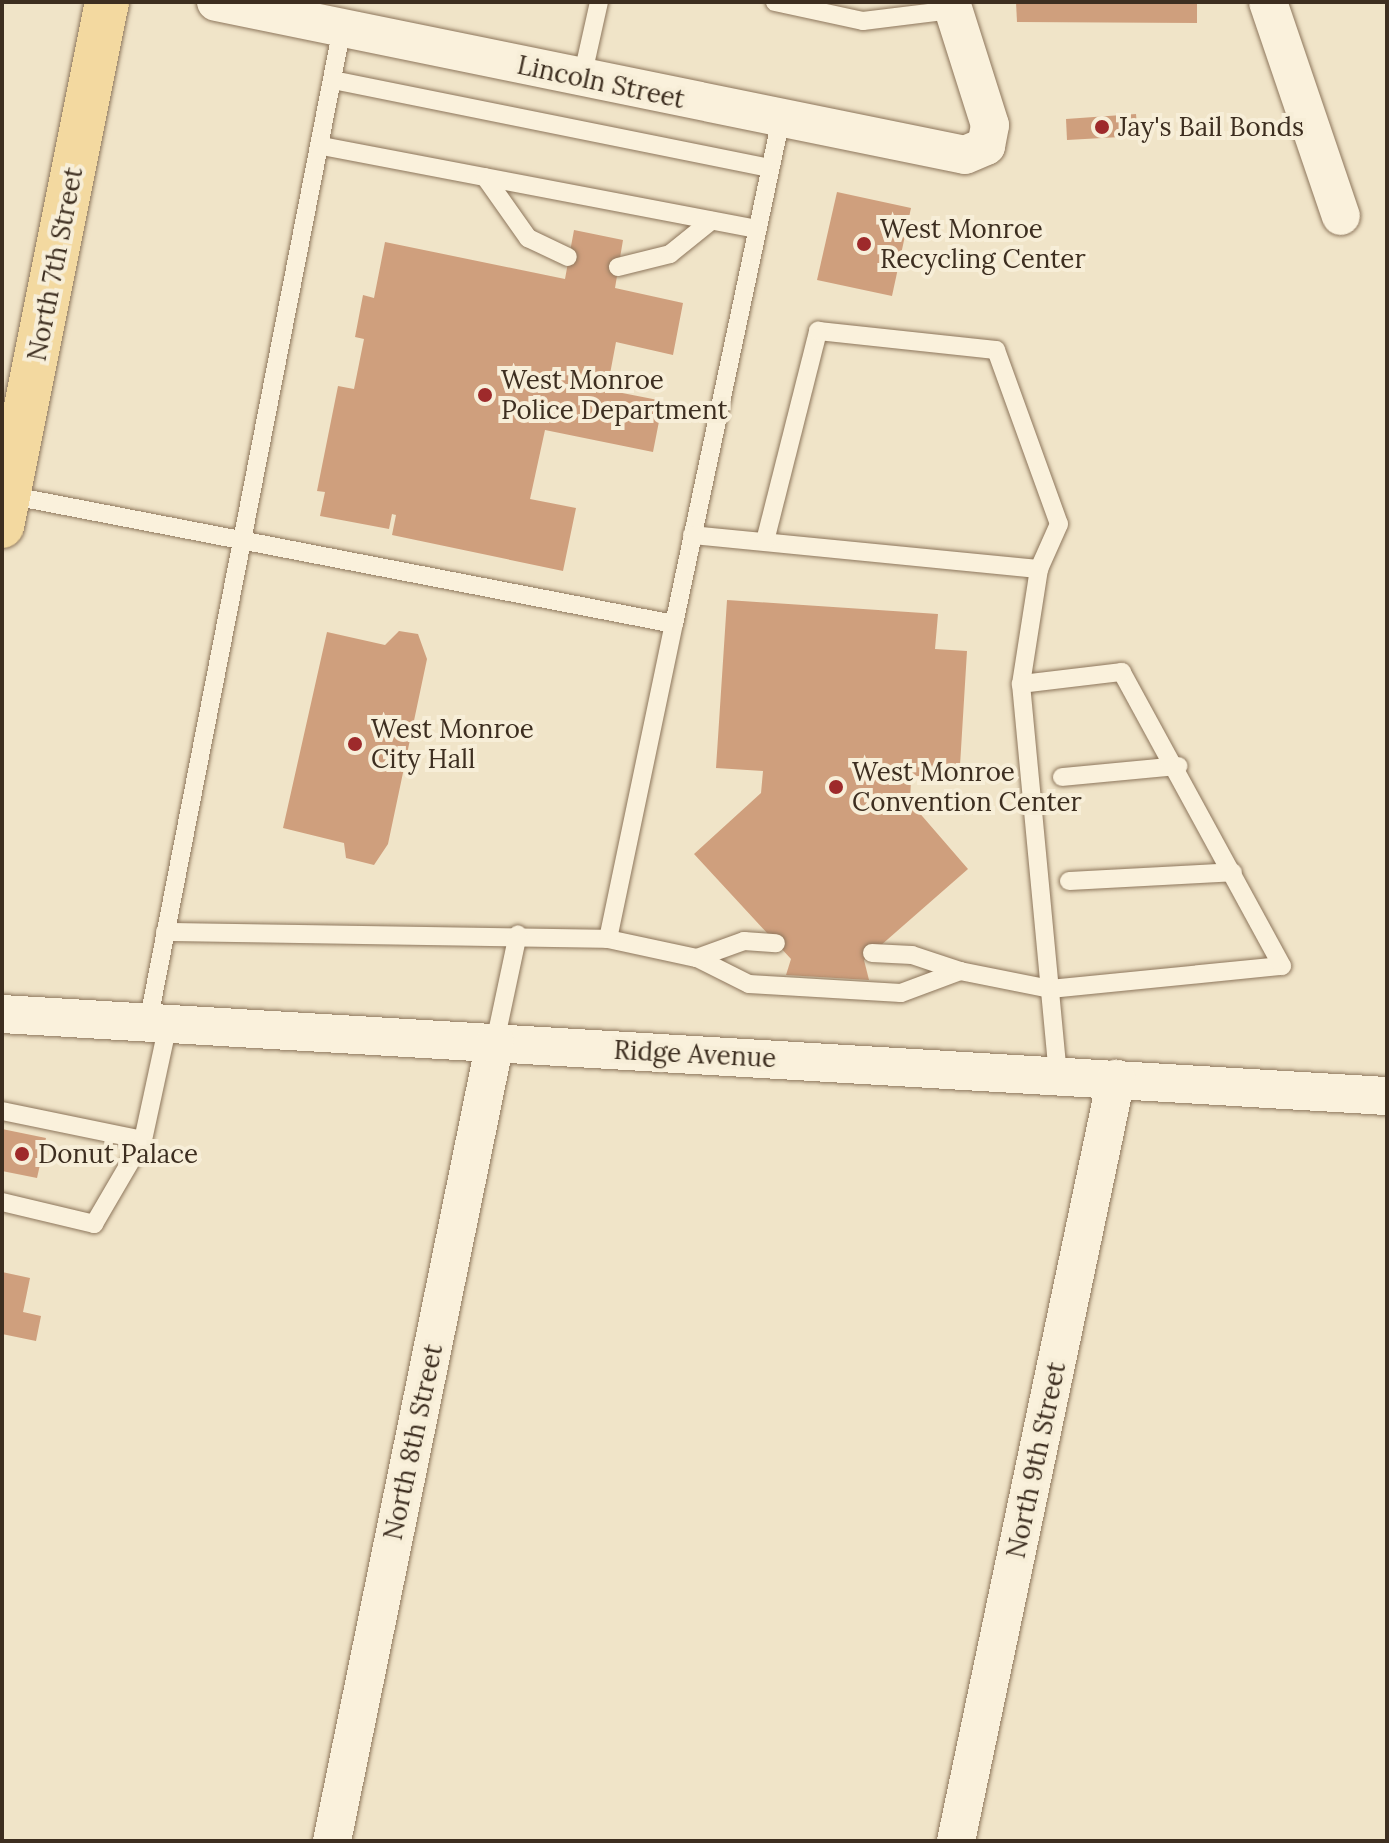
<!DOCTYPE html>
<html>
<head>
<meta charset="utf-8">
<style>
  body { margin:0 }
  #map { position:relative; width:1389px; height:1843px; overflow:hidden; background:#f0e4c8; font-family:Lora,serif }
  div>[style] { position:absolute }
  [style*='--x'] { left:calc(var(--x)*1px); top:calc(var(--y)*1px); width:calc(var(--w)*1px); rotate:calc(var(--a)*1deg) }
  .building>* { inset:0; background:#cf9f7d }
  .roads { filter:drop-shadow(0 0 2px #8d765c) drop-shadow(0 0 2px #8d765c) }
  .service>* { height:18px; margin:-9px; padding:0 9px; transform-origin:9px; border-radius:9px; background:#faf1dc }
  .minor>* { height:38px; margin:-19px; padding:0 19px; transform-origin:19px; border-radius:19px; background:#faf1dc }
  .primary>* { height:44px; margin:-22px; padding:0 22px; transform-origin:22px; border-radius:22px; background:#f3d9a0 }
  .dots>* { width:22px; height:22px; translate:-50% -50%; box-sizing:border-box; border:4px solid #f7eed8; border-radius:50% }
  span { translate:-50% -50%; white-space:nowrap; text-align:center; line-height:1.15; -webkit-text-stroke:8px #f7eed8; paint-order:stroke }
  .street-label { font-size:26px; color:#3d2e20 }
  .poi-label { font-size:26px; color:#3d2e20 }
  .left { translate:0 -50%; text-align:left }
  .frame { position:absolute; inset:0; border:4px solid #3d2e20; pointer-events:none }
</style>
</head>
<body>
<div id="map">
  <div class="building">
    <div style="clip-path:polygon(1016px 2px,1197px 2px,1197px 23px,1017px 22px)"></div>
    <div style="clip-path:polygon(1136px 114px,1138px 136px,1067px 140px,1066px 119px)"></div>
    <div style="clip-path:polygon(837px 192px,911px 208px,892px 296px,817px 280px)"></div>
    <div style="clip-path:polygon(574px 230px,623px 240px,615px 288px,683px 303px,673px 355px,616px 342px,607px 390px,663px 401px,653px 452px,545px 430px,530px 499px,576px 508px,563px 571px,392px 535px,396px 515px,392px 514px,389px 529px,320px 516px,325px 492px,317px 491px,338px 386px,354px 389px,364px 339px,355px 337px,363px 295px,374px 298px,385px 242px,565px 279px)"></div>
    <div style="clip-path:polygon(727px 600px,938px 614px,935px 649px,967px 651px,959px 782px,911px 779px,910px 802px,968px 869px,864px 960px,869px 980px,786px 975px,791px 959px,694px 854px,761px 793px,763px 771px,716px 768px)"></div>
    <div style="clip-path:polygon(399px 631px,418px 634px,427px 659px,388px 844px,374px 865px,346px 858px,344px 843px,283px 828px,327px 632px,385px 645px)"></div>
    <div style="clip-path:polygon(2px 1129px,46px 1138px,37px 1178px,2px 1171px)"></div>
    <div style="clip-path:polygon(2px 1272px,30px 1278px,23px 1312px,41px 1316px,36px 1341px,2px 1334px)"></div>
  </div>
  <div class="roads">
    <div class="service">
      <div style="--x:775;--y:2;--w:90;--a:12.2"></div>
      <div style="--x:863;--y:21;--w:91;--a:-7"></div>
      <div style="--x:582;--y:78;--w:78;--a:-77.4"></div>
      <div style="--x:333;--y:80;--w:446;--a:11.4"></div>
      <div style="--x:322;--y:146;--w:442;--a:10.8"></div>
      <div style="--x:485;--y:177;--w:75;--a:54.8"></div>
      <div style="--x:528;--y:238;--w:44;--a:25.4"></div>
      <div style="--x:618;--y:267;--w:54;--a:-14"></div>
      <div style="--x:670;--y:254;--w:53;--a:-38.8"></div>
      <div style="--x:8;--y:495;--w:678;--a:10.96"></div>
      <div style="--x:674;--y:624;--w:516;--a:-78.04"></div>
      <div style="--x:692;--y:535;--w:349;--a:5.6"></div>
      <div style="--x:1039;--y:569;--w:116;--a:98.9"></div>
      <div style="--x:1021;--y:684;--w:394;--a:84.6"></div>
      <div style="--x:765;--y:541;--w:217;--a:-75.8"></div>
      <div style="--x:818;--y:331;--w:179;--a:6.1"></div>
      <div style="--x:996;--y:350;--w:185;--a:70.1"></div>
      <div style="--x:1059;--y:524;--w:49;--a:114"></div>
      <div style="--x:1062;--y:777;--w:117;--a:-5.4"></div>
      <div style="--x:1069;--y:881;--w:164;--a:-3.1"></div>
      <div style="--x:165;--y:932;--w:443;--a:0.9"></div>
      <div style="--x:608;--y:939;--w:322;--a:-78.2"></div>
      <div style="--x:608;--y:939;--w:91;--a:12.1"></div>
      <div style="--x:697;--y:958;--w:58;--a:26.6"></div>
      <div style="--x:749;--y:984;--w:152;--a:3.4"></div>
      <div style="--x:901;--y:993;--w:63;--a:-20.4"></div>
      <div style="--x:960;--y:971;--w:92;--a:11.3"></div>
      <div style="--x:1050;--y:989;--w:233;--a:-5.7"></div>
      <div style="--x:1282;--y:966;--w:335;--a:-118.6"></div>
      <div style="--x:1122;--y:672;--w:102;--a:173.2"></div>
      <div style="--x:872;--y:953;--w:40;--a:2.9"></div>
      <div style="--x:912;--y:955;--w:51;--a:18.4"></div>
      <div style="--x:697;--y:958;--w:50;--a:-19.9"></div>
      <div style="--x:744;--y:941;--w:32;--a:4"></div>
      <div style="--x:148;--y:1023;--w:1014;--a:-78.97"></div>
      <div style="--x:495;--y:1042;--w:110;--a:-78"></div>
      <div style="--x:2;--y:1111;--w:144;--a:11.6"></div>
      <div style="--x:2;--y:1202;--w:95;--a:13.4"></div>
      <div style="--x:94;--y:1224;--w:97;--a:-59.7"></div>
      <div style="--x:143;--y:1140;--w:119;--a:-77.8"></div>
    </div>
    <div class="minor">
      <div style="--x:216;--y:2;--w:764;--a:11.55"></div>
      <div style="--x:965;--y:155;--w:23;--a:-23"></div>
      <div style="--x:986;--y:146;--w:21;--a:-79"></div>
      <div style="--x:990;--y:125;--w:129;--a:-107.6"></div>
      <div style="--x:1268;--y:2;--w:226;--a:71.2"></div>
      <div style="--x:2;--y:1014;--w:1387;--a:3.39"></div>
      <div style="--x:332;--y:1841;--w:815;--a:-78.47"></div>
      <div style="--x:956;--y:1841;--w:779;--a:-78.14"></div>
    </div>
    <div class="primary">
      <div style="--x:2;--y:526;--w:534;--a:-78.67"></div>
    </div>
  </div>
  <div class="dots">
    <div style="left:1102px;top:127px;background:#9e2a2b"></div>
    <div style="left:864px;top:244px;background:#9e2a2b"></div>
    <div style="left:485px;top:395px;background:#9e2a2b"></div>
    <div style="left:355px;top:744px;background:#9e2a2b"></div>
    <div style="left:836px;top:787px;background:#9e2a2b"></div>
    <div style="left:22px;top:1154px;background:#9e2a2b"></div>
  </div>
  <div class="street-label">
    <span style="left:601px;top:82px;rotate:12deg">Lincoln Street</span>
    <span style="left:55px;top:264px;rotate:-79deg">North 7th Street</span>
    <span style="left:695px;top:1054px;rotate:3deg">Ridge Avenue</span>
    <span style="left:413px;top:1442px;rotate:-78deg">North 8th Street</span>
    <span style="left:1036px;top:1460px;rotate:-78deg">North 9th Street</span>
  </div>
  <div class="poi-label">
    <span class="left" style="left:1118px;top:127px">Jay's Bail Bonds</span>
    <span class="left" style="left:880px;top:244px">West Monroe<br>Recycling Center</span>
    <span class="left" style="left:501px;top:395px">West Monroe<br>Police Department</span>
    <span class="left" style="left:371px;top:744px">West Monroe<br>City Hall</span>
    <span class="left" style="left:852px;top:787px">West Monroe<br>Convention Center</span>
    <span class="left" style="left:38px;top:1154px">Donut Palace</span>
  </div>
  <div class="frame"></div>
</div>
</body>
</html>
